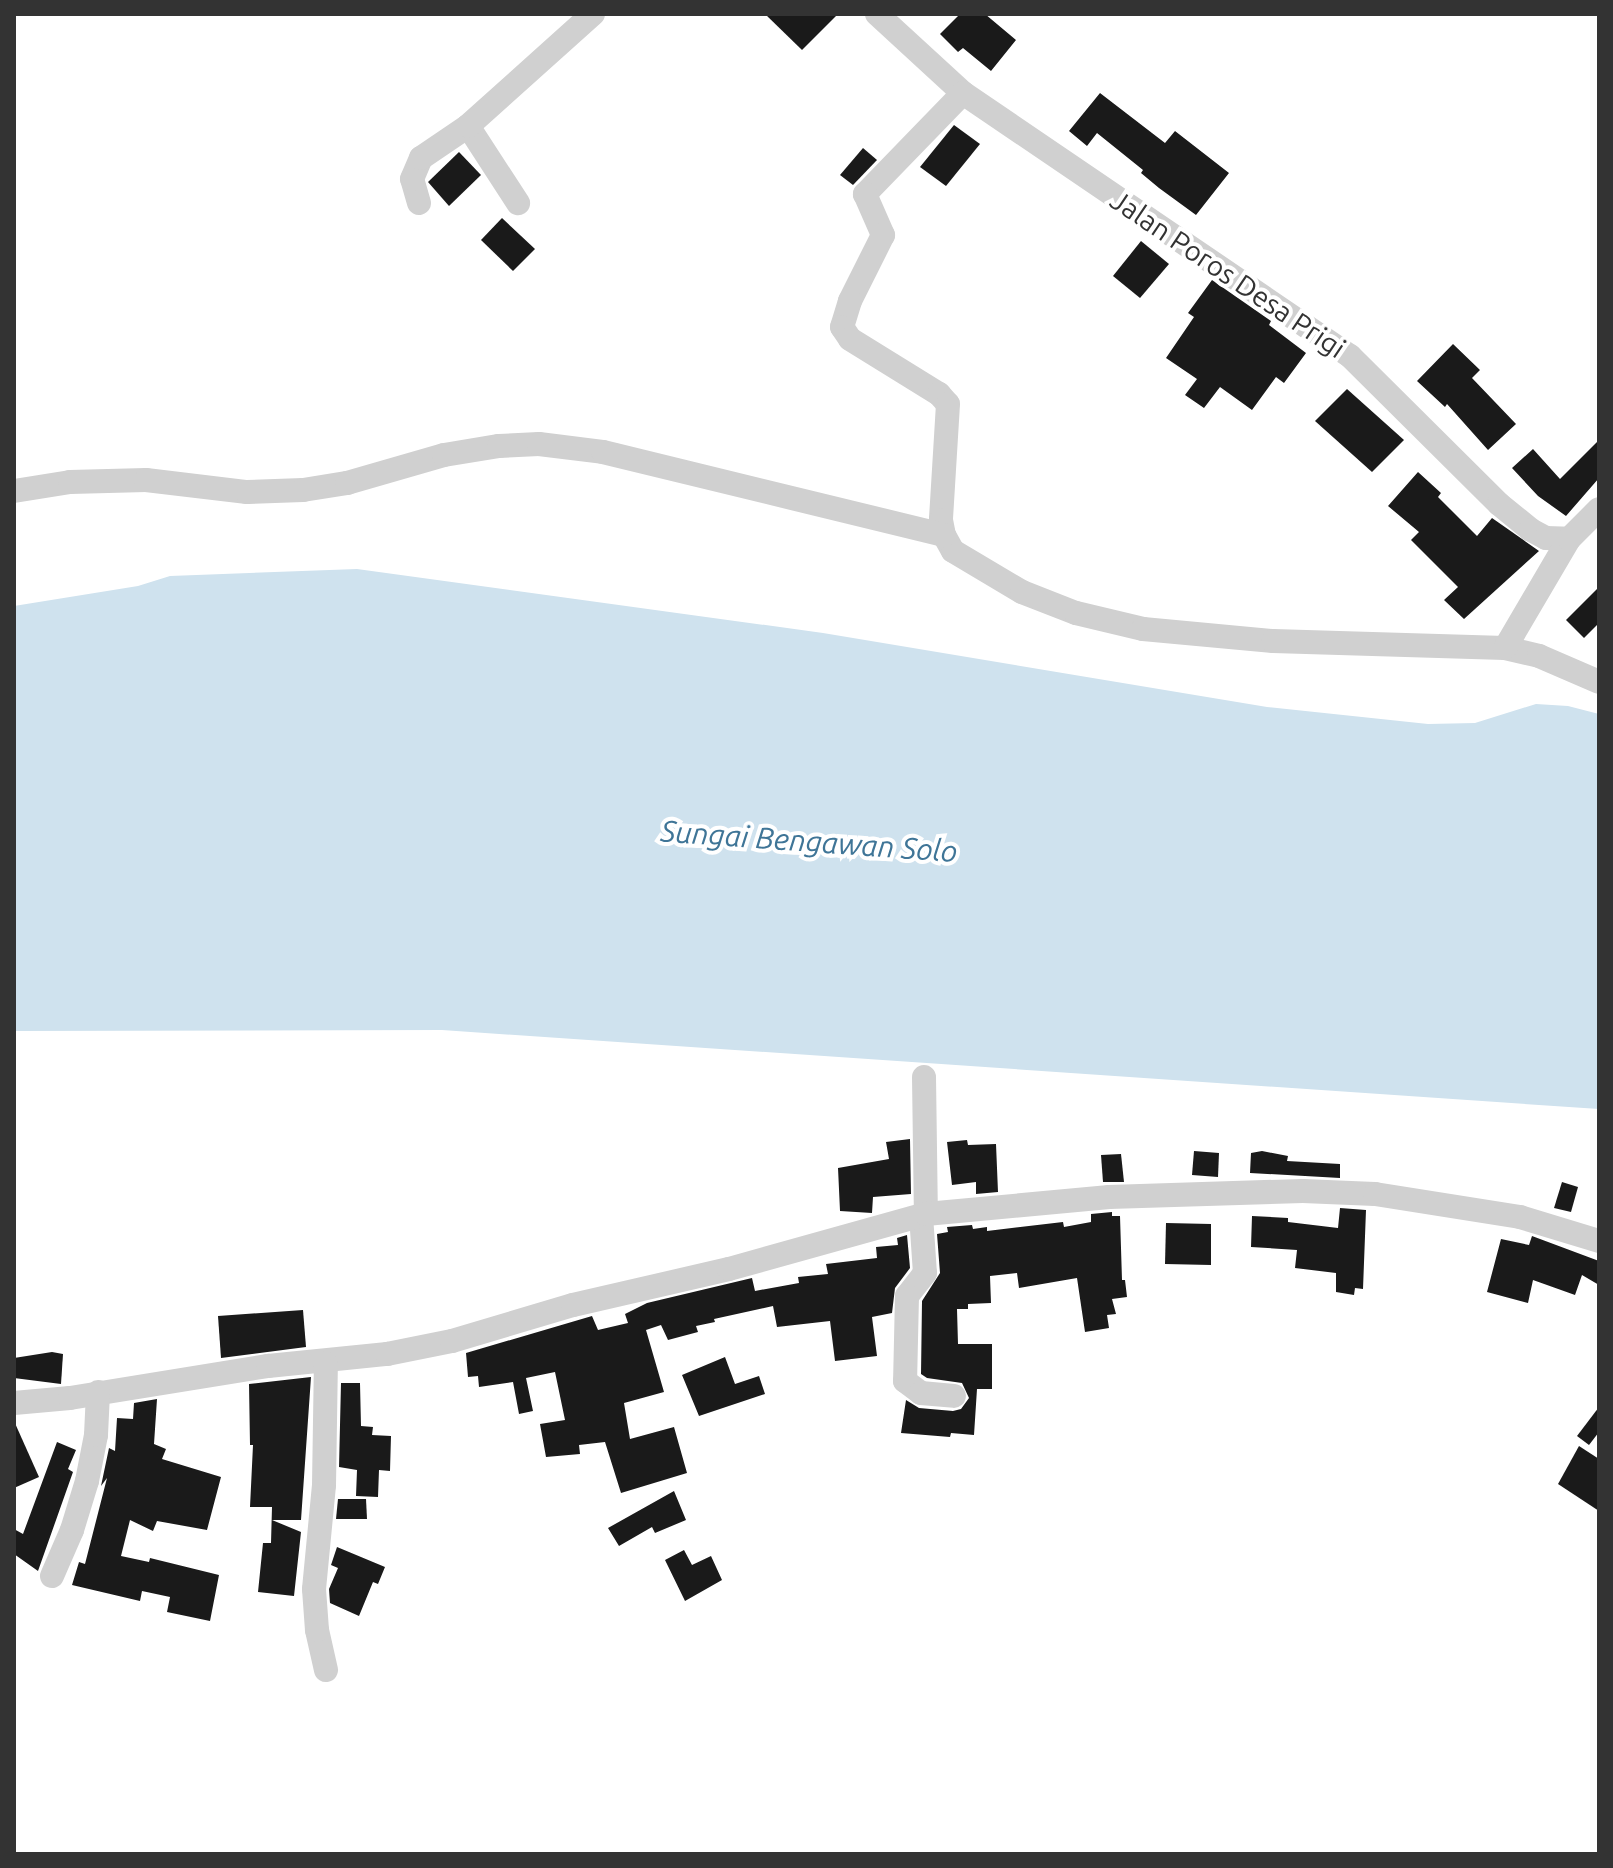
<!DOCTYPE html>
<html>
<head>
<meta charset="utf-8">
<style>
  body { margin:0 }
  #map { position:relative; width:1613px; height:1868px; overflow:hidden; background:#fff; font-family:Ubuntu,sans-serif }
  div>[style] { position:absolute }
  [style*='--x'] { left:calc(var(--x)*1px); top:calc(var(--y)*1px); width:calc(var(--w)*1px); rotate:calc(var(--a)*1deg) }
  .water>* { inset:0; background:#cfe2ee }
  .building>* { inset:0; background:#1a1a1a }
  .minor>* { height:24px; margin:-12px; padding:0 12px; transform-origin:12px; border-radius:12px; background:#d0d0d0 }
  span { translate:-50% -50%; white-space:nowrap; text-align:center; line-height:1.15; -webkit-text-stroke:8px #fff; paint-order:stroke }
  .street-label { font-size:28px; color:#333 }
  .water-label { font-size:30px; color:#3f7597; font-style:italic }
  .frame { position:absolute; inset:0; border:16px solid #333; pointer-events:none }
</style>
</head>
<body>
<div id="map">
  <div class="water">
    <div style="clip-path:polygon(357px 569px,823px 633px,1267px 707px,1428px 724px,1475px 723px,1536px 704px,1568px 706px,1599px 714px,1599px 1109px,442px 1030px,14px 1031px,14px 606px,138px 586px,170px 576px)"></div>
  </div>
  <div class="building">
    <div style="clip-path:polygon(765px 14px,838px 14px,802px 50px)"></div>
    <div style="clip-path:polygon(960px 14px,985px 14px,1016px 40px,991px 71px,963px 48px,958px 52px,940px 34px)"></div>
    <div style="clip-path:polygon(1100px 93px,1165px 143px,1175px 131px,1229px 173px,1196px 215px,1159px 188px,1141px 173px,1143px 170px,1097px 133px,1087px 146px,1069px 131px)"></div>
    <div style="clip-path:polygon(954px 125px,980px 144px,946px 186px,920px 167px)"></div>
    <div style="clip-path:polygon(863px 148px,877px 160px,853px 185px,840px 175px)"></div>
    <div style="clip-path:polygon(459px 152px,481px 175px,449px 206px,428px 182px)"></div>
    <div style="clip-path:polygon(502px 218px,535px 249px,513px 271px,481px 240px)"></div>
    <div style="clip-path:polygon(1141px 241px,1169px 264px,1140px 298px,1113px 276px)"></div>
    <div style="clip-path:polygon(1212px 280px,1271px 321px,1269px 325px,1306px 353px,1284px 383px,1276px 377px,1252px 410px,1220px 387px,1204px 408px,1185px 395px,1197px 379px,1166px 358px,1194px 317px,1188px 313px)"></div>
    <div style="clip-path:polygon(1453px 344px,1480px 370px,1472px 378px,1516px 424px,1488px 450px,1447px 404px,1445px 407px,1417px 381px)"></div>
    <div style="clip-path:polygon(1347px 389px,1404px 440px,1372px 472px,1315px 421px)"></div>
    <div style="clip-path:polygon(1599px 440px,1599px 478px,1566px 516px,1538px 496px,1512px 468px,1533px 449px,1560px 479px)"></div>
    <div style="clip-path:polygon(1418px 472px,1441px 493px,1438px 497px,1477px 536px,1492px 518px,1539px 551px,1464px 619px,1444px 600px,1458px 587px,1411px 540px,1419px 532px,1388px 506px)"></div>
    <div style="clip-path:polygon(1599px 587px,1599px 623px,1584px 638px,1566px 620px)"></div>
    <div style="clip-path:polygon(910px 1139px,911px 1194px,873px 1197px,872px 1213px,840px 1211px,838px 1168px,889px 1159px,886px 1142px)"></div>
    <div style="clip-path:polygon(967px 1140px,968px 1145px,996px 1144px,998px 1192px,976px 1194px,976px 1182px,952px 1185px,947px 1142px)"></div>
    <div style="clip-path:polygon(1194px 1151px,1219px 1153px,1218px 1177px,1192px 1175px)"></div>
    <div style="clip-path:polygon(1262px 1151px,1288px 1156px,1287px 1161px,1340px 1164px,1340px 1178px,1250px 1173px,1251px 1153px)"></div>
    <div style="clip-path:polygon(1121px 1154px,1124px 1182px,1103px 1182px,1101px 1155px)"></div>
    <div style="clip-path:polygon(1562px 1182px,1578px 1187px,1571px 1212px,1554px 1208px)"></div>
    <div style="clip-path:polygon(1340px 1208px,1366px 1210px,1363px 1289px,1355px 1288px,1354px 1295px,1336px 1292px,1336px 1273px,1295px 1268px,1297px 1250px,1251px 1247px,1252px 1216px,1288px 1218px,1288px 1222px,1338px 1228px)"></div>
    <div style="clip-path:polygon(1112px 1212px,1112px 1216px,1120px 1216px,1122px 1280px,1125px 1280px,1127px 1297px,1112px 1299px,1116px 1314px,1107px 1315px,1109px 1328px,1085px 1332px,1077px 1278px,1019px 1288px,1017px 1273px,990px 1276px,991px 1303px,968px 1304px,968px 1309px,957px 1309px,958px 1344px,992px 1344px,992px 1389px,977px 1389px,974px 1435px,951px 1433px,950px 1437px,901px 1433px,906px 1400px,919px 1408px,953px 1411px,961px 1409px,969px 1398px,962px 1383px,927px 1378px,921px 1374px,922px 1301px,940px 1273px,937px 1234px,948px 1232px,947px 1227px,972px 1225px,973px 1229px,987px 1227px,987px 1231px,1063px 1222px,1064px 1227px,1091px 1222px,1091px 1214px)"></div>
    <div style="clip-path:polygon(1166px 1223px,1211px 1224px,1211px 1265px,1165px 1264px)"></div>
    <div style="clip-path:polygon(907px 1235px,910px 1268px,895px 1288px,892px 1313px,872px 1317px,877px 1356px,835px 1361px,830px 1321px,777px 1327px,773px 1306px,714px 1319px,715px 1322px,696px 1326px,698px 1332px,668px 1340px,661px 1325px,646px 1330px,664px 1392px,624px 1403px,630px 1439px,674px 1427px,687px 1473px,621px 1493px,605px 1442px,579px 1445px,580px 1454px,546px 1457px,540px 1424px,565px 1420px,555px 1372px,526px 1378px,533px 1411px,519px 1414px,513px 1382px,479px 1387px,478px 1376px,468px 1377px,466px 1353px,592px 1316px,598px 1330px,628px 1323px,625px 1314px,647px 1303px,752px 1278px,755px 1291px,799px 1283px,798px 1277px,828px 1274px,826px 1264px,877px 1258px,876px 1247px,898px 1245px,897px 1238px)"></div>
    <div style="clip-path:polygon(1532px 1236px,1599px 1261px,1599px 1285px,1582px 1275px,1575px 1295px,1533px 1280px,1528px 1303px,1487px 1292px,1501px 1239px,1529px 1245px)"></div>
    <div style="clip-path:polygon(303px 1310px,306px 1347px,221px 1358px,218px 1316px)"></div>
    <div style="clip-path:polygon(52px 1352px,63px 1354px,61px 1384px,14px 1378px,14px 1358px)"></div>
    <div style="clip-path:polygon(725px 1357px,735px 1384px,759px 1376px,765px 1394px,699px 1416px,682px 1375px)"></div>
    <div style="clip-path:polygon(311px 1377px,301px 1520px,272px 1520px,301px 1532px,294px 1596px,258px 1592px,263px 1543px,271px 1543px,272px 1507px,250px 1507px,253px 1445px,250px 1445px,249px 1384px)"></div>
    <div style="clip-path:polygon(341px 1383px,360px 1383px,361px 1426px,373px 1427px,372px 1435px,391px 1436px,390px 1471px,379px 1470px,378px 1497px,356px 1496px,357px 1470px,339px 1467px)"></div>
    <div style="clip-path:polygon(157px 1399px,154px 1444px,166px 1449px,162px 1459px,221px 1477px,207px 1530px,157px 1521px,153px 1531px,130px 1520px,121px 1556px,149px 1562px,150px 1558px,219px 1575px,210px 1621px,167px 1612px,170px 1597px,142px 1591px,140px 1601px,72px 1585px,79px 1562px,85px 1564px,107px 1478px,101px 1486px,109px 1448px,115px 1451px,117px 1418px,133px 1419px,134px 1403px)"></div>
    <div style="clip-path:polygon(1599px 1407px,1599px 1432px,1589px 1445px,1577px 1436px)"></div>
    <div style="clip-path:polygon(14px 1421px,39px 1477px,14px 1488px)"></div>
    <div style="clip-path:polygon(57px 1442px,76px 1450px,68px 1469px,73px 1472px,38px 1571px,14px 1554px,14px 1529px,23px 1534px)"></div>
    <div style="clip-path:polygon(1579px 1446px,1599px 1459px,1599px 1511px,1558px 1484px)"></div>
    <div style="clip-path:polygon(674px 1491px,686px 1520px,655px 1533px,652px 1527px,619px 1546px,608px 1528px)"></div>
    <div style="clip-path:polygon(338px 1499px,366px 1499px,367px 1519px,336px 1519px)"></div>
    <div style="clip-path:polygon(337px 1547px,385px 1567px,378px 1584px,373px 1582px,359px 1616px,330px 1603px,329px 1589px,338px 1568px,331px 1565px)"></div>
    <div style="clip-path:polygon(684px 1550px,692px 1565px,711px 1556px,722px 1580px,685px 1601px,665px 1560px)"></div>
  </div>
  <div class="minor">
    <div style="--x:877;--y:14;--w:117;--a:42.6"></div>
    <div style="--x:963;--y:93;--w:468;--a:34.2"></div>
    <div style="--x:1350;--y:356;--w:210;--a:44.8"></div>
    <div style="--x:1499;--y:504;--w:41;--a:39.1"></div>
    <div style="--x:1531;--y:530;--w:17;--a:28"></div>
    <div style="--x:1546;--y:538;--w:23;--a:2"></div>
    <div style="--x:963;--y:93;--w:141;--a:134.1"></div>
    <div style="--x:865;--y:194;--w:45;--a:66.3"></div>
    <div style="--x:883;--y:235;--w:74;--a:116.6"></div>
    <div style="--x:850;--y:301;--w:27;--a:107"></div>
    <div style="--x:842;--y:327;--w:14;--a:56"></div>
    <div style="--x:850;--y:339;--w:105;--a:31.7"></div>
    <div style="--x:939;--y:394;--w:13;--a:48"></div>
    <div style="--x:948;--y:404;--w:116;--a:93.5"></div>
    <div style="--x:941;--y:520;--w:15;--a:79"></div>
    <div style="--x:944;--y:535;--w:18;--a:61"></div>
    <div style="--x:953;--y:551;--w:80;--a:30.7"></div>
    <div style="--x:1022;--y:592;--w:58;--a:21.3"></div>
    <div style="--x:1076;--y:613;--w:69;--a:13.4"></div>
    <div style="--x:1143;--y:629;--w:131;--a:5.3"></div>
    <div style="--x:1273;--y:641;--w:232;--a:1.7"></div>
    <div style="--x:1505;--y:648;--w:35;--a:13"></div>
    <div style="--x:1539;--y:656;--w:65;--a:23.4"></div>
    <div style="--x:468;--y:126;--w:92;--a:57"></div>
    <div style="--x:419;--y:203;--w:25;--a:-106"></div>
    <div style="--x:412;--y:179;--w:23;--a:-67"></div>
    <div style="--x:421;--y:158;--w:57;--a:-34.2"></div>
    <div style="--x:468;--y:126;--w:168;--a:-41.9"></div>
    <div style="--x:14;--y:491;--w:57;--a:-9.1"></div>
    <div style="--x:70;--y:482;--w:76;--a:-1.5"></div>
    <div style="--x:146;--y:480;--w:102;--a:6.8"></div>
    <div style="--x:247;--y:492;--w:56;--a:-2"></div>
    <div style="--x:303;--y:490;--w:45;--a:-9"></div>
    <div style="--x:347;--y:483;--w:101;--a:-16.1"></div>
    <div style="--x:444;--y:455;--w:56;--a:-9.3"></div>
    <div style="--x:499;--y:446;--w:40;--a:-2.9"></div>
    <div style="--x:539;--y:444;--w:64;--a:7.1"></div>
    <div style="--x:603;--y:452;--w:351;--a:13.7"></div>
    <div style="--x:1505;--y:648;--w:126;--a:-59.6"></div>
    <div style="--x:1569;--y:539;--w:42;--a:-45"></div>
    <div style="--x:924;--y:1077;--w:137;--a:89.2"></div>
    <div style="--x:921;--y:1215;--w:58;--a:86.1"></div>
    <div style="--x:925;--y:1273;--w:29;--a:128"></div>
    <div style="--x:907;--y:1296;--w:85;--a:91.3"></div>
    <div style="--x:905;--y:1381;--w:20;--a:37"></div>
    <div style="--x:921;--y:1393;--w:33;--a:5"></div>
    <div style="--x:14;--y:1403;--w:56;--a:-5.1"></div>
    <div style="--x:70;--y:1398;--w:201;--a:-9.2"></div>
    <div style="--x:268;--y:1366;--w:120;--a:-5.8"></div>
    <div style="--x:387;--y:1354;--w:66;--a:-11.3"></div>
    <div style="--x:452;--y:1341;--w:126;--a:-16.6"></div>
    <div style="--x:573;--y:1305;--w:160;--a:-13"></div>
    <div style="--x:729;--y:1269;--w:205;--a:-15.6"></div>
    <div style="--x:926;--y:1214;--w:184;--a:-5.3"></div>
    <div style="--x:1109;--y:1197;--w:194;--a:-1.8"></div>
    <div style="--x:1303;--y:1191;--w:72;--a:2.4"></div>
    <div style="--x:1375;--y:1194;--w:147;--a:9"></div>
    <div style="--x:1520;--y:1217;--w:83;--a:16.9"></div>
    <div style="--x:52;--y:1576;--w:50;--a:-66.5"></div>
    <div style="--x:72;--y:1530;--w:51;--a:-73"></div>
    <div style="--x:87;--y:1481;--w:47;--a:-78.9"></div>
    <div style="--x:96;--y:1435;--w:43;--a:-87.3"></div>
    <div style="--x:326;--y:1670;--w:41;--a:-102.7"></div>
    <div style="--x:317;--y:1630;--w:41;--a:-94.2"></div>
    <div style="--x:314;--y:1589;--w:104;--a:-84.5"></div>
    <div style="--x:324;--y:1485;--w:122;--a:-89.1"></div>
  </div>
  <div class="street-label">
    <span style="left:1228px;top:274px;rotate:34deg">Jalan Poros Desa Prigi</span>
  </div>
  <div class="water-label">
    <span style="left:809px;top:841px;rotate:4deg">Sungai Bengawan Solo</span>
  </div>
  <div class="frame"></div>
</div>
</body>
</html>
